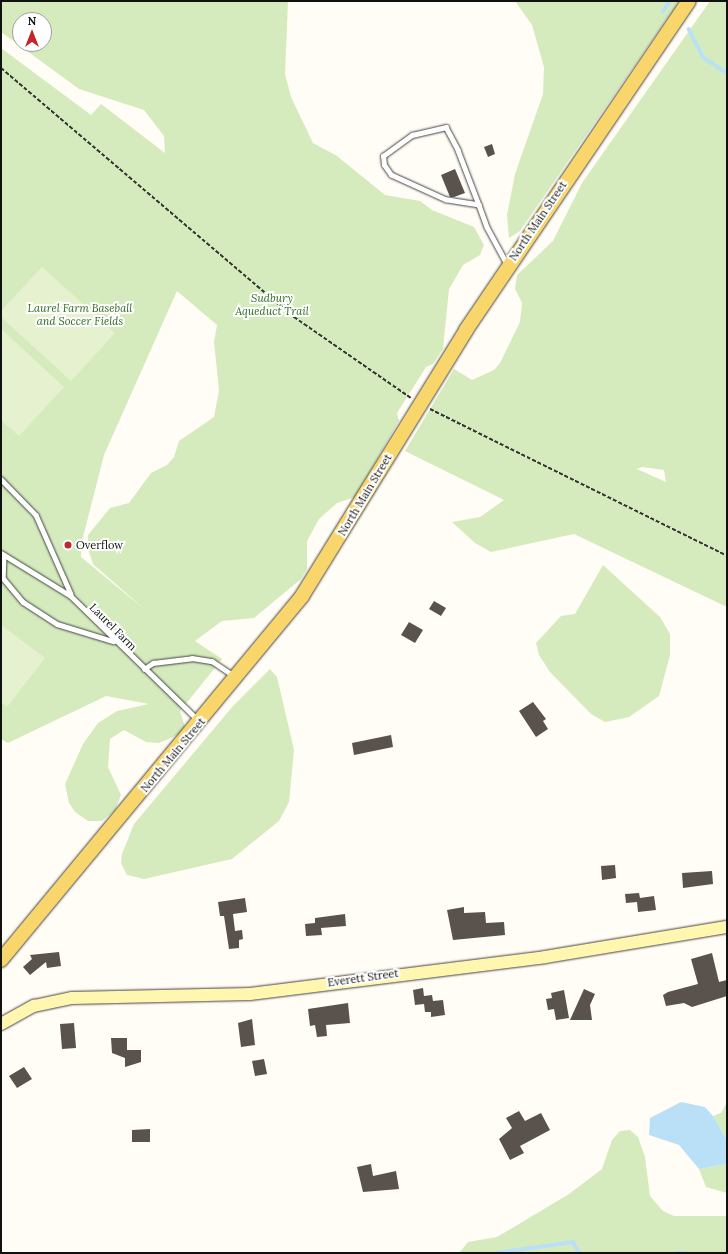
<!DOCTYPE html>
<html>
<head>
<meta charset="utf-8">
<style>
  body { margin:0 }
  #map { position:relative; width:728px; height:1254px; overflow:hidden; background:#fffdf5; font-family:Lora,serif }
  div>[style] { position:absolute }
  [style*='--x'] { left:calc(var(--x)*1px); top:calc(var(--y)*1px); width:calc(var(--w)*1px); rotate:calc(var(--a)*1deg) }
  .green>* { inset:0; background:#d5ebbd }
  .pitch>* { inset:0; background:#e6f2cf }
  .water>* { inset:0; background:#b9e0f7 }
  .stream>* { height:3.5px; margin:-1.75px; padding:0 1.75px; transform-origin:1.75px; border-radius:1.75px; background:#b9e0f7 }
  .building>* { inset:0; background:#5a524d }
  .path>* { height:2px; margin-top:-1px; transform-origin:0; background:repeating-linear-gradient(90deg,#333 0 4px,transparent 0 6px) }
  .roads { filter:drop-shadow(0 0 1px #444) drop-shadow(0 0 1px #444) }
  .lane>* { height:4.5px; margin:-2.25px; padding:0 2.25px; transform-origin:2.25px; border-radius:2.25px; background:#fff }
  .secondary>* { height:12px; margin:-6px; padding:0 6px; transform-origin:6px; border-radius:6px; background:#fff6b0 }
  .primary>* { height:14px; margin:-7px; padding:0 7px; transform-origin:7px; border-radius:7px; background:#f9d66b }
  .dots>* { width:11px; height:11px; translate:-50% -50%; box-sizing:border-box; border:2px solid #fff; border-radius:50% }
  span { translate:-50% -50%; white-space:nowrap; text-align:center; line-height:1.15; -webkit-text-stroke:4px #fff; paint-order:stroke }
  .street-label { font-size:11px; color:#111 }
  .park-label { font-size:11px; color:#2f6b1f; font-style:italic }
  .poi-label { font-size:11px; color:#111 }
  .left { translate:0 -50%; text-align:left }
  .frame { position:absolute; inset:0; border:2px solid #111; pointer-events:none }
  .north { position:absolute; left:12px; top:12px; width:40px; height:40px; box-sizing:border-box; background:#fff; border:1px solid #a0a0a0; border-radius:50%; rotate:0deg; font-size:11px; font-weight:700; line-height:16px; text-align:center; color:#111 }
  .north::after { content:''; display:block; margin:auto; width:14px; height:18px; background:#c4262e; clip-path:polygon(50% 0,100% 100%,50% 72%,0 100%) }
</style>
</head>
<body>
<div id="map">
  <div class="green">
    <div style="clip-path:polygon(evenodd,1px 1px,288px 1px,285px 74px,291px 97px,313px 143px,337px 156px,385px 195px,420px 201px,432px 210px,474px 227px,484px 245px,480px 255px,463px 265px,449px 289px,443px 349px,433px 364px,426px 367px,397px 413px,399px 421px,355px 497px,337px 503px,319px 519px,307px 541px,307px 569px,301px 579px,254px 618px,222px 621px,195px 641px,222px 659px,180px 711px,185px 727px,182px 733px,159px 743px,146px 742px,124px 730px,110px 739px,108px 767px,121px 795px,115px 810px,102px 821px,88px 821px,75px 812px,69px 803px,65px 784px,83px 744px,98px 723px,117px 711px,149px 704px,106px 696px,8px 743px,1px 739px,1px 48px,91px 115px,101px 104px,165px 153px,164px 136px,144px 110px,79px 89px,1px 32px,1px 1px,20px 20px,44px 20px,44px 44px,20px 44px,20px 20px,1px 1px,177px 291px,217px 325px,214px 342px,219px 390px,214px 417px,179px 441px,174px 457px,167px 465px,151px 473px,129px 503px,110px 508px,88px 535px,88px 549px,93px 564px,144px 609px,81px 557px,81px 545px,104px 455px,177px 291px)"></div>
    <div style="clip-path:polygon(515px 1px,679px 1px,520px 231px,509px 238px,507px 215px,515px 174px,543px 94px,544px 67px,532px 25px)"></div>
    <div style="clip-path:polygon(evenodd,710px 1px,727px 1px,727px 607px,574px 534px,491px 552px,475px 543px,452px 522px,480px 517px,504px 500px,405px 451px,454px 369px,472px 380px,494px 370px,500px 363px,520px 322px,522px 303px,515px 289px,517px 275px,553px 241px,582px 183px,710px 1px,642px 467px,664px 470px,666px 482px,637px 469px,642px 467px)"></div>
    <div style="clip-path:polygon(603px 565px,660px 617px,670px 634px,670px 655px,659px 696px,629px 717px,605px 722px,591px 714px,550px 672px,539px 655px,536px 643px,561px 616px,575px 614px)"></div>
    <div style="clip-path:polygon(270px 669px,277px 677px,294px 750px,289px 802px,279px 821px,232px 859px,144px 879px,127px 875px,121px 863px,122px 854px,134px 824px,233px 706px)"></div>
    <div style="clip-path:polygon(727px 1102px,727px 1140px,713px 1116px,721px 1113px)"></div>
    <div style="clip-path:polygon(630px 1130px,638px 1137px,645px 1157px,650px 1196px,663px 1211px,674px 1216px,727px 1216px,727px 1253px,459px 1253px,468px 1242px,497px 1237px,569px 1194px,602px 1169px,612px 1140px,620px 1131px)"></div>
    <div style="clip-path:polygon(727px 1164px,727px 1193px,706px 1187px,699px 1169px)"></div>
  </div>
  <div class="pitch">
    <div style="clip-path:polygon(42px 267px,115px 333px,71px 381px,1px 317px,1px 311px)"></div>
    <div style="clip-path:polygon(1px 329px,64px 387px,19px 436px,1px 420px)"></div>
    <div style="clip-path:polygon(1px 625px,45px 658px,7px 707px,1px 702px)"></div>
  </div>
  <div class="water">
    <div style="clip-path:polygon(681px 1102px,705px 1107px,713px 1116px,727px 1140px,727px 1164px,699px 1169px,679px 1145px,649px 1135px,650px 1118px)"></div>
  </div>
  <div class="stream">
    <div style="--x:663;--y:12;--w:13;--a:-58"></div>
    <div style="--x:689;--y:29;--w:31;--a:63"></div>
    <div style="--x:703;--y:57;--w:29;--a:34"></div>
    <div style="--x:497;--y:1253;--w:77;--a:-8.2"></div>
    <div style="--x:573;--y:1242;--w:13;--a:58"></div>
    <div style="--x:677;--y:1253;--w:8;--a:0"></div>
  </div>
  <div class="building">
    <div style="clip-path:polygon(492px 144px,495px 154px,488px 157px,484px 147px)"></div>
    <div style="clip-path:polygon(455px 169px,465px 193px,454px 197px,450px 197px,441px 175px)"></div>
    <div style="clip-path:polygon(434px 601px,446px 608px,441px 616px,429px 609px)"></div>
    <div style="clip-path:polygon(409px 622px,423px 630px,415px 643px,401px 635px)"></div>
    <div style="clip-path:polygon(533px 702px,546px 719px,543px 721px,548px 729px,536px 737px,519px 711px)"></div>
    <div style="clip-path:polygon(391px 735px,393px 747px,354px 755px,352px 743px)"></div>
    <div style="clip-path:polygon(615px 865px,616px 878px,602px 880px,601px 866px)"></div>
    <div style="clip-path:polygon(712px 871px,713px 884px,683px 888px,682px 873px)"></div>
    <div style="clip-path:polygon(639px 893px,640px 898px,654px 896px,656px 910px,638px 912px,637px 902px,626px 903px,625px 894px)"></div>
    <div style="clip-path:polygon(245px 898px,247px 912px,233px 914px,235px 931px,242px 930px,243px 939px,239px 940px,239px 948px,229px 949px,224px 916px,220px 916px,218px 902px)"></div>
    <div style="clip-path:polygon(464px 907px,464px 913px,485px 912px,486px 923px,504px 922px,505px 935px,453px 940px,447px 910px)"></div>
    <div style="clip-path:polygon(345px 914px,346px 926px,321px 928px,322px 935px,306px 936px,305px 924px,315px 923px,315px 918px)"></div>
    <div style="clip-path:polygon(59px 952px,61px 966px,47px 968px,46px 962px,30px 975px,23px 967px,32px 959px,30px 955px)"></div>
    <div style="clip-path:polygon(712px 953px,719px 982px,727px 980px,727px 996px,692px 1007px,684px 1003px,666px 1006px,663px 995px,668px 992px,698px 984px,691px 959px)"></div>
    <div style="clip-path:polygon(423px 988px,424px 996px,432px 995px,433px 1001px,443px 1000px,445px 1015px,431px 1017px,431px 1012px,425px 1012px,424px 1004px,415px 1005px,413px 990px)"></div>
    <div style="clip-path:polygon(584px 989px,595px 994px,590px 1005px,592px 1020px,570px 1020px)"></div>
    <div style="clip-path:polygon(564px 990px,569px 1018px,556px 1020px,554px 1009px,548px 1010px,546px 999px,552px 998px,551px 993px)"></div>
    <div style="clip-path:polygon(348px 1003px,350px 1023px,326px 1025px,327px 1036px,317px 1037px,315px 1025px,310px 1026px,308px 1009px)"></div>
    <div style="clip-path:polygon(252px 1019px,255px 1045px,241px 1047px,238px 1023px)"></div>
    <div style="clip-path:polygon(74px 1023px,76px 1048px,62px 1049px,60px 1024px)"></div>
    <div style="clip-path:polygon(111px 1038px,127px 1038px,127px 1050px,141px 1050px,141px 1062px,125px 1067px,125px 1058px,112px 1053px)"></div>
    <div style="clip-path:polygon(264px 1059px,267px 1074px,255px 1076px,252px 1061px)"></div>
    <div style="clip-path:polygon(24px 1067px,32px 1079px,17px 1088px,9px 1076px)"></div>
    <div style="clip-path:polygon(519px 1111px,525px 1121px,541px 1113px,550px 1130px,520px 1146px,524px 1153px,510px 1160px,499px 1139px,512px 1128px,506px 1118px)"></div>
    <div style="clip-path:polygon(150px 1129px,150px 1142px,132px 1142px,132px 1130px)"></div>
    <div style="clip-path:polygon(371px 1164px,373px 1176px,396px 1171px,399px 1189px,363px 1192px,357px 1167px)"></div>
  </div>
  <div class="path">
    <div style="--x:1;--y:68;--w:385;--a:40.4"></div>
    <div style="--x:294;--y:317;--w:142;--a:34.7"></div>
    <div style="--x:430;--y:409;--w:331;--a:26.3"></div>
  </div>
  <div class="roads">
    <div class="lane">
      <div style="--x:479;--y:205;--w:33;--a:-171"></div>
      <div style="--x:446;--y:200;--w:60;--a:-155.6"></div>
      <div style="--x:391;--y:175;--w:12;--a:-125"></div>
      <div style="--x:384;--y:165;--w:9;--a:-96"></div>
      <div style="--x:383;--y:156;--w:36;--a:-36"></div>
      <div style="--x:412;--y:135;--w:35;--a:-13"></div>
      <div style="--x:446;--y:127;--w:26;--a:62"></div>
      <div style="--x:458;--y:150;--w:59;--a:69.1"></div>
      <div style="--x:479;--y:205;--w:23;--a:70"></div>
      <div style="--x:487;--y:227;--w:42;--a:61.6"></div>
      <div style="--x:1;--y:479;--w:50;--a:45.8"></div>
      <div style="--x:36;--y:515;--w:86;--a:66.1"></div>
      <div style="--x:1;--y:553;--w:82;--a:31.6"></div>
      <div style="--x:71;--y:596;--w:177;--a:44.3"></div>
      <div style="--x:4;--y:555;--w:23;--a:92"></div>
      <div style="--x:3;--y:578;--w:31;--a:50"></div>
      <div style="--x:23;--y:602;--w:40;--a:32.9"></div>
      <div style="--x:57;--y:624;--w:59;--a:16.9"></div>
      <div style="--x:144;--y:669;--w:11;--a:-34"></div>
      <div style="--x:153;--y:663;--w:39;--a:-7"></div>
      <div style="--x:192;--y:658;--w:20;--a:9"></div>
      <div style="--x:212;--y:661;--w:27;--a:34"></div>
    </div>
    <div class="secondary">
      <div style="--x:1;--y:1024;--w:38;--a:-29"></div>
      <div style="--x:34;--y:1006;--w:39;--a:-12"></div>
      <div style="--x:72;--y:998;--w:178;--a:-1.3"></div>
      <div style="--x:250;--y:994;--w:297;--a:-7.1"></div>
      <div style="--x:545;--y:957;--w:184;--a:-9.4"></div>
    </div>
    <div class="primary">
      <div style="--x:1;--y:960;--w:472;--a:-50.4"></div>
      <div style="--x:302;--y:596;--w:312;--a:-58.3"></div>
      <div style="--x:466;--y:330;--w:397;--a:-55.9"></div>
    </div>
  </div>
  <div class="dots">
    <div style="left:68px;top:545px;background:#c4262e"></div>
  </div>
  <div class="street-label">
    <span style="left:538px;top:221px;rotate:-56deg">North Main Street</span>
    <span style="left:365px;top:495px;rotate:-59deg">North Main Street</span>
    <span style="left:113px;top:627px;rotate:45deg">Laurel Farm</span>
    <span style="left:173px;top:755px;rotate:-50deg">North Main Street</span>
    <span style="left:363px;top:978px;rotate:-8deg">Everett Street</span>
  </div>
  <div class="park-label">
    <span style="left:272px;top:305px">Sudbury<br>Aqueduct Trail</span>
    <span style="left:80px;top:315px">Laurel Farm Baseball<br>and Soccer Fields</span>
  </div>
  <div class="poi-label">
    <span class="left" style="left:76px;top:545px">Overflow</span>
  </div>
  <div class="frame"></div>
  <div class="north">N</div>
</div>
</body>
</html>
